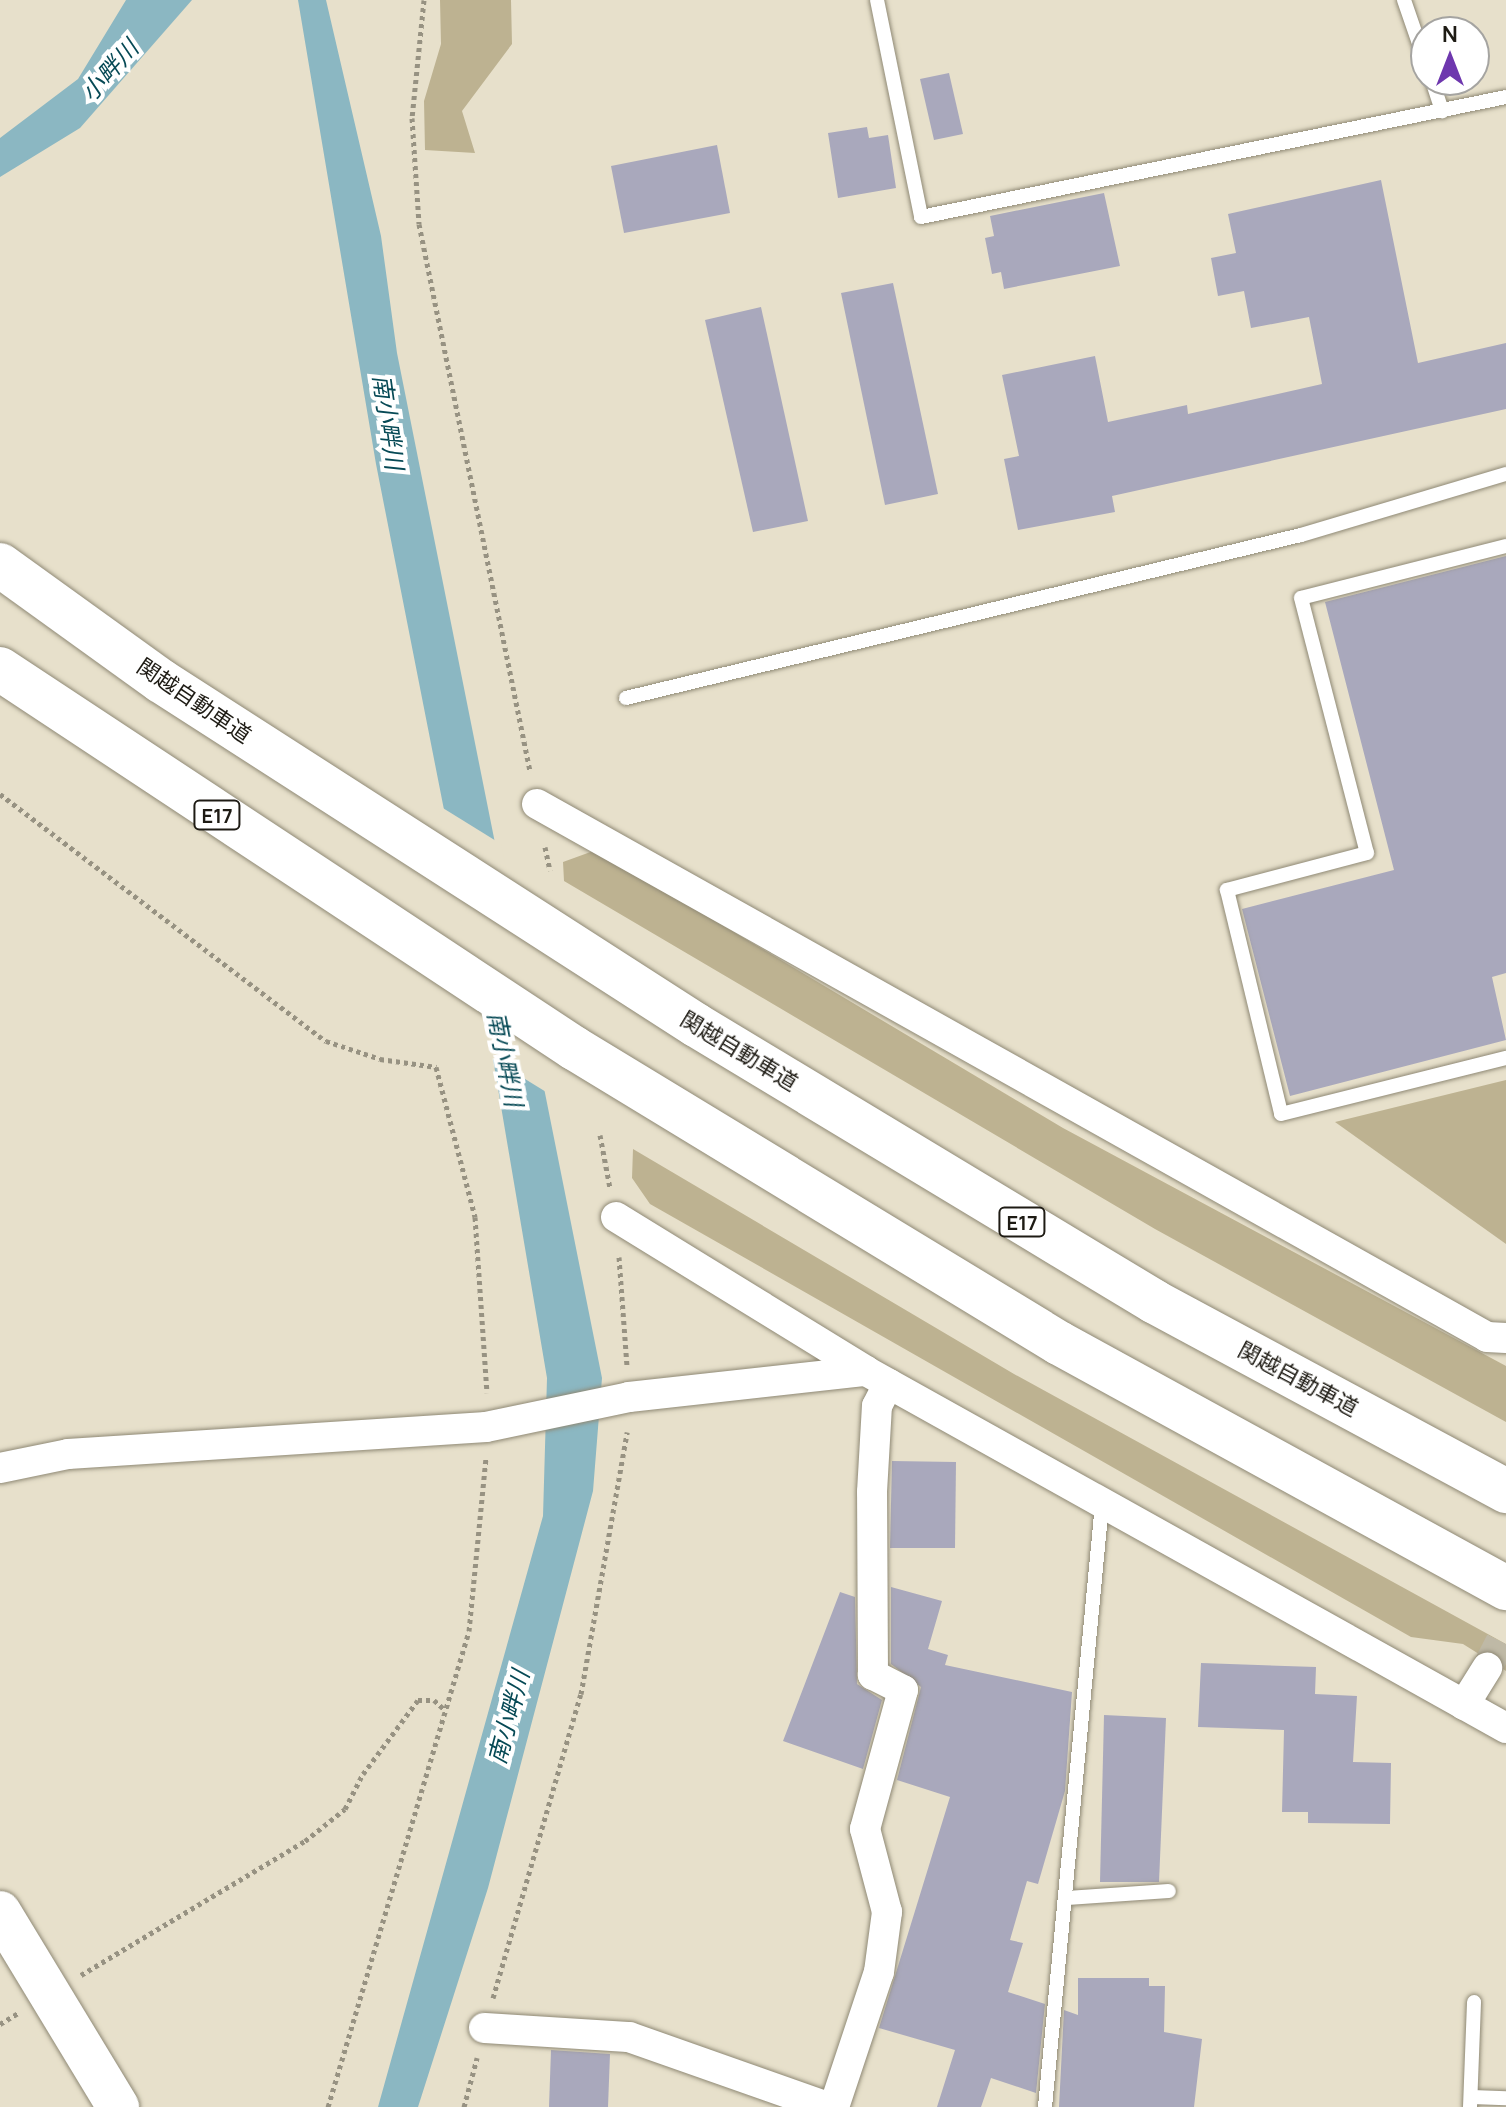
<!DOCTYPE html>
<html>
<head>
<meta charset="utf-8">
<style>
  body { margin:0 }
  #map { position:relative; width:1506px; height:2107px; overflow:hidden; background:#e7e0cb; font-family:Manrope,"Noto Sans JP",sans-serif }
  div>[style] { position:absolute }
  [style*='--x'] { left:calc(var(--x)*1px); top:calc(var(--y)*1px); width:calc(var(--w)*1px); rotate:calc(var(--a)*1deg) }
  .green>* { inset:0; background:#bdb291 }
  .water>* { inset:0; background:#8bb7c2 }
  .pier>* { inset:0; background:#e7e0cb }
  .building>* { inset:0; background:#a9a8bc }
  .street-tunnel>* { height:30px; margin-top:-15px; transform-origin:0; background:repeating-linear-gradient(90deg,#bfb9a6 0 30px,transparent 0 45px) }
  .path>* { height:5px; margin-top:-2.5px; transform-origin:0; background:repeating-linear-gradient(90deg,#979282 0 4px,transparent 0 8px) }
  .roads { filter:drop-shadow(0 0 2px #8f8975) drop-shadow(0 0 2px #8f8975) }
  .lane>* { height:14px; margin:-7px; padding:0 7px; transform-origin:7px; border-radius:7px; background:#fff }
  .street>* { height:30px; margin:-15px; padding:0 15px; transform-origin:15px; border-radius:15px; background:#fff }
  .secondary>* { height:42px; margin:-21px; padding:0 21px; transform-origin:21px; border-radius:21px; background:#fff }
  .highway>* { height:44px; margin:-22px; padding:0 22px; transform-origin:22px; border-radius:22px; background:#fff }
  span { translate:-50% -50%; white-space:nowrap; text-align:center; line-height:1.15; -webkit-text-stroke:8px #fff; paint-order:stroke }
  .shield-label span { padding:2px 6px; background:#fff; border:2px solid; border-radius:6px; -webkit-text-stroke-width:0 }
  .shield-label { font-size:20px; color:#1e1b14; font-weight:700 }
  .street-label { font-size:22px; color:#1e1b14 }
  .water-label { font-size:24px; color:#064955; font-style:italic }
  .north { position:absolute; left:1410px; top:16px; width:80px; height:80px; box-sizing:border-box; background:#fff; border:2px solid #a5a4a1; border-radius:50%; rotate:0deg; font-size:22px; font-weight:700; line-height:32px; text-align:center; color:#1e1b14 }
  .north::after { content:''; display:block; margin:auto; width:28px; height:36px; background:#6e37ae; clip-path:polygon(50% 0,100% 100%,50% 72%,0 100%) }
</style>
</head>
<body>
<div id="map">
  <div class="green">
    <div style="clip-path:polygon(440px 0,511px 0,512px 44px,462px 111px,475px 153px,425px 150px,424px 101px,441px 44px)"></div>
    <div style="clip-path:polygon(596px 850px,1063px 1128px,1506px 1366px,1506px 1422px,1155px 1229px,564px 881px,563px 862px)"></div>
    <div style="clip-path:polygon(1506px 1080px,1506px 1244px,1335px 1122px)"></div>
    <div style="clip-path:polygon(633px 1149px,1014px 1374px,1506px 1644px,1506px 1671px,1463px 1644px,1411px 1637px,650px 1204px,632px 1178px)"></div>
  </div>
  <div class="water">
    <div style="clip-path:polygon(126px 0,192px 0,80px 128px,0 177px,0 138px,78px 79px)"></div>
    <div style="clip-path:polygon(298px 0,326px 0,381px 236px,397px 353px,602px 1378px,593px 1491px,488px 1888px,418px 2107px,378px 2107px,543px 1516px,547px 1378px,493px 1059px,376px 464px)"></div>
  </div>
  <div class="pier">
    <div style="clip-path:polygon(438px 805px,501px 844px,551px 1095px,488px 1056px)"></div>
  </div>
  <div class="building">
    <div style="clip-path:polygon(949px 73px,963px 134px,934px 140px,920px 79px)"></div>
    <div style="clip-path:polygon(867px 127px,869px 138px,888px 135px,896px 188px,838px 198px,828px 133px)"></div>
    <div style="clip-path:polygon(717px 145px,730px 213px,624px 233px,611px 166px)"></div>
    <div style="clip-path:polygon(1381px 180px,1418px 363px,1506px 343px,1506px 409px,1112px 496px,1115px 512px,1018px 530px,1004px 459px,1019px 456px,1002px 375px,1095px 356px,1108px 422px,1187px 405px,1188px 414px,1322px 384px,1309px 317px,1251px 328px,1244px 291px,1218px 296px,1211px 258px,1236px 253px,1228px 214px)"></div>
    <div style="clip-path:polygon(1104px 193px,1120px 266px,1004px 289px,1001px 272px,992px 274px,985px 238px,994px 236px,990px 216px)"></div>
    <div style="clip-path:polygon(893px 283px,938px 494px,885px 505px,841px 293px)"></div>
    <div style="clip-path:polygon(761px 307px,808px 521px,753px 532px,705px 320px)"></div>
    <div style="clip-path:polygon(1506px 556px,1506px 973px,1492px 977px,1506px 1040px,1290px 1096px,1242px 909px,1394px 870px,1325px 602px)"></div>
    <div style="clip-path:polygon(892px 1461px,956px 1462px,955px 1548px,890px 1548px)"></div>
    <div style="clip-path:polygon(891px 1587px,942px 1601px,928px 1649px,948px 1655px,945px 1665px,1072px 1692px,1065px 1791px,1038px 1884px,1027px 1881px,1010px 1940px,1023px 1943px,1008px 1992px,1045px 2004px,1036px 2093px,991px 2078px,981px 2107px,937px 2107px,955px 2050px,879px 2028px,950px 1797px,897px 1780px,921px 1687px,891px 1664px)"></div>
    <div style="clip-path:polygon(840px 1592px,855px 1597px,857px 1684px,882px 1700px,863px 1769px,783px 1741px)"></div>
    <div style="clip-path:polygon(1201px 1663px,1316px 1667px,1315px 1694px,1357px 1696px,1353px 1762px,1391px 1763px,1390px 1824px,1308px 1823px,1308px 1812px,1282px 1812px,1284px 1730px,1198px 1727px)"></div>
    <div style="clip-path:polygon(1104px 1715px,1166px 1718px,1159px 1882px,1100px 1882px)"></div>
    <div style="clip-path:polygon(1078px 1978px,1149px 1978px,1149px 1986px,1165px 1986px,1164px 2032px,1202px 2039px,1194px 2107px,1059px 2107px,1064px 2010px,1078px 2015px)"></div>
    <div style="clip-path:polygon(551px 2050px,610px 2054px,608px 2107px,549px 2107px)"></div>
  </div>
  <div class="street-tunnel">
    <div style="--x:1487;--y:1668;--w:42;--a:-62.8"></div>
  </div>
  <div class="path">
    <div style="--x:424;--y:0;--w:119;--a:95.8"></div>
    <div style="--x:412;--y:118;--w:106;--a:86.2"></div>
    <div style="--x:419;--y:224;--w:558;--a:78.53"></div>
    <div style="--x:0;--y:794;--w:409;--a:37.2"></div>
    <div style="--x:326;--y:1041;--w:57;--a:18.4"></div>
    <div style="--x:380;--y:1059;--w:57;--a:8.1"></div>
    <div style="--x:436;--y:1067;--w:155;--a:75.4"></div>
    <div style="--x:475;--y:1217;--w:176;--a:86.1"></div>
    <div style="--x:545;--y:847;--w:24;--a:78"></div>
    <div style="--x:600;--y:1135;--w:54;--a:79.3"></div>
    <div style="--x:619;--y:1257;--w:110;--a:85.8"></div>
    <div style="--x:81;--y:1975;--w:261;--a:-30.9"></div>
    <div style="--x:305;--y:1841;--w:51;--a:-38.7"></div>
    <div style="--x:345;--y:1809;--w:39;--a:-63"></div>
    <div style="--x:363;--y:1774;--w:92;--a:-53.4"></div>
    <div style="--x:418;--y:1700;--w:16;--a:0"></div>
    <div style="--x:434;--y:1700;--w:15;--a:42"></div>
    <div style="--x:493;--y:1998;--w:316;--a:-73.9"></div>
    <div style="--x:581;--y:1694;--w:266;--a:-80"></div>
    <div style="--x:0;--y:2024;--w:21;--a:-31"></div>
    <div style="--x:328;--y:2107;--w:496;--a:-73.5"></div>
    <div style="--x:469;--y:1631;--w:173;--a:-84.4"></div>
    <div style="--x:464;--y:2107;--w:51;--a:-75.1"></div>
  </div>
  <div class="roads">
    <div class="lane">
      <div style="--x:877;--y:0;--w:221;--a:78.5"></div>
      <div style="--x:921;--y:217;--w:597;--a:-11.59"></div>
      <div style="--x:1404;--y:0;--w:68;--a:71"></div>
      <div style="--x:1432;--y:80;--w:33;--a:72"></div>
      <div style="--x:1506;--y:546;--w:211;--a:165.8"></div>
      <div style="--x:1301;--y:598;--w:263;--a:75.5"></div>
      <div style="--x:1367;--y:853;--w:145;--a:165.2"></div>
      <div style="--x:1227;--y:890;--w:230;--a:76.4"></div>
      <div style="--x:1281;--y:1114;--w:232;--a:-14"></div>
      <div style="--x:626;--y:698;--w:694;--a:-13.58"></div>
      <div style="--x:1301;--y:535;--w:214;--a:-16.6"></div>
      <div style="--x:1067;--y:1898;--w:102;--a:-3.9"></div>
      <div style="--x:1472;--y:2097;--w:34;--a:2"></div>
      <div style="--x:1045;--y:2107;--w:606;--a:-84.6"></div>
      <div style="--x:1470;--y:2107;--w:105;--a:-87.8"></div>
    </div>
    <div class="street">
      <div style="--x:537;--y:804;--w:1089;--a:29.29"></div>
      <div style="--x:1487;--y:1337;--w:19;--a:3"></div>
      <div style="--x:616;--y:1217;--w:294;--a:31.6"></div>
      <div style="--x:866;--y:1371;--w:733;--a:29.15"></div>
      <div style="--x:0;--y:1468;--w:69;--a:-11.6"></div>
      <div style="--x:68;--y:1454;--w:419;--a:-3.7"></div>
      <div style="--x:486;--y:1427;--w:146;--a:-11.8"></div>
      <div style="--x:629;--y:1397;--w:238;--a:-6.3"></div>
      <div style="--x:1464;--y:1705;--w:44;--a:-58.1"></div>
      <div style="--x:484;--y:2028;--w:145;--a:3.6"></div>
      <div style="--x:629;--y:2037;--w:211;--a:19.4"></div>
      <div style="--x:834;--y:2107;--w:142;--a:-71.6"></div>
      <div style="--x:879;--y:1972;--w:61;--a:-82.4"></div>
      <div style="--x:887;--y:1912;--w:86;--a:-104.8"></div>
      <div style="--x:865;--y:1829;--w:144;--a:-74.7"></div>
      <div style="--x:903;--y:1690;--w:34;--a:-153"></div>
      <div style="--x:873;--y:1675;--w:183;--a:-90.3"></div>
      <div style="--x:872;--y:1492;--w:86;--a:-86.7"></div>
      <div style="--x:877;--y:1406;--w:25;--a:-63"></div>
    </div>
    <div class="secondary">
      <div style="--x:0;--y:1912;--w:228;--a:58.8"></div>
    </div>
    <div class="highway">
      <div style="--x:0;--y:565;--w:198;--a:35.8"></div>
      <div style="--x:161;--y:681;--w:636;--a:32.74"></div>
      <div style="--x:696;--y:1025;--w:536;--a:31.11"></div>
      <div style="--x:1155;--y:1302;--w:399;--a:28.3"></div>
      <div style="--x:0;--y:669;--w:688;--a:33.44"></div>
      <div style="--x:574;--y:1048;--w:568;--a:31.31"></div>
      <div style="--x:1059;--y:1343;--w:510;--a:28.73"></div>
    </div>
  </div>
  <div class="shield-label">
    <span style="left:217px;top:815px">E17</span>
    <span style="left:1022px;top:1222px">E17</span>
  </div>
  <div class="street-label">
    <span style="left:194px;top:701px;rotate:34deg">関越自動車道</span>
    <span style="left:739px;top:1051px;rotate:31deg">関越自動車道</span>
    <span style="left:1298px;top:1379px;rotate:28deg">関越自動車道</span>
  </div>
  <div class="water-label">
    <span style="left:109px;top:70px;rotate:-48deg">小畔川</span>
    <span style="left:389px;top:422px;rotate:82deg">南小畔川</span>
    <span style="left:506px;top:1059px;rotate:79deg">南小畔川</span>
    <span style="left:508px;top:1717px;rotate:-75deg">南小畔川</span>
  </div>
  <div class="north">N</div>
</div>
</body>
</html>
